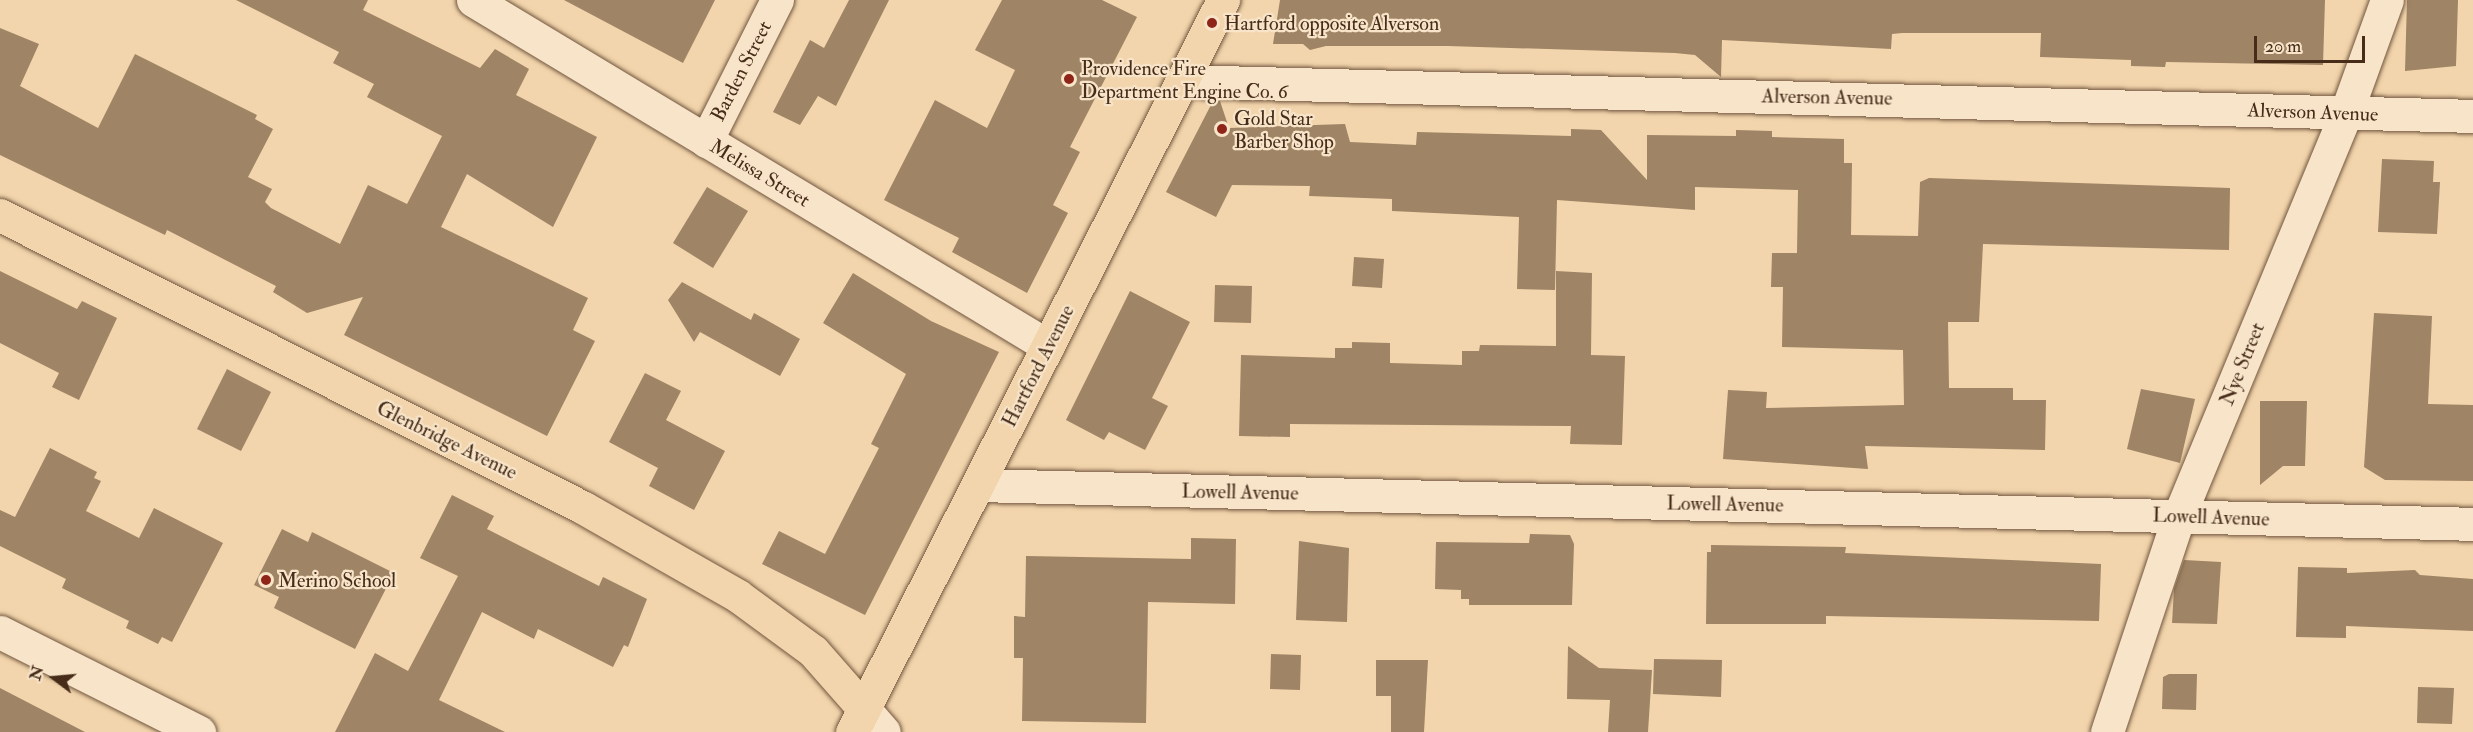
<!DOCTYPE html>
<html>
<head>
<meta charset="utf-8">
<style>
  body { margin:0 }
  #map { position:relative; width:2473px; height:732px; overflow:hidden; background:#f2d5ac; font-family:"IM FELL Double Pica",serif }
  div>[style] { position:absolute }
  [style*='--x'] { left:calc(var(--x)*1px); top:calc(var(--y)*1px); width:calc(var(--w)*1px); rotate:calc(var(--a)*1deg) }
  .building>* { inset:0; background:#9f8465 }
  .roads { filter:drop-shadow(0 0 2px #71563e) drop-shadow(0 0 2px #71563e) }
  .minor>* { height:33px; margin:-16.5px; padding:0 16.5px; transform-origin:16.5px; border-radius:16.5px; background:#f7e4c9 }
  .major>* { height:33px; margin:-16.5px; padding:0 16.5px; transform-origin:16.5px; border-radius:16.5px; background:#f2d5ac }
  .dots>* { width:16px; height:16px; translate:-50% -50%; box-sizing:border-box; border:3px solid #f7e4c9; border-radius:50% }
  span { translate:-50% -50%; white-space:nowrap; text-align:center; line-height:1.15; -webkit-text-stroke:4.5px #f7e4c9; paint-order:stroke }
  .poi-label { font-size:20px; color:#462c19 }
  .left { translate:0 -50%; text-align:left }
  .street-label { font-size:20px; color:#462c19 }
  .north { position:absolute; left:24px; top:648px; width:60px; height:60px; -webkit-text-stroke:4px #f7e4c9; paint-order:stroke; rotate:286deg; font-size:16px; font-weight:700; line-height:24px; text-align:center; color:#462c19 }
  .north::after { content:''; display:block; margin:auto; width:21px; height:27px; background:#462c19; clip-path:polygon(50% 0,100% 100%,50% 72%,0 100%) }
  .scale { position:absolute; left:2254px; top:36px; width:111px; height:27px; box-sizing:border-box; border:3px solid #462c19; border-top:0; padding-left:8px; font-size:18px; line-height:21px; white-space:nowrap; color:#462c19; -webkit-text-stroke:4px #f7e4c9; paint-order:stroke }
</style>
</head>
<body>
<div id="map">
  <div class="building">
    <div style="clip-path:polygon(236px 0,368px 0,363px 10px,480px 68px,495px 49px,529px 69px,516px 95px,597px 137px,553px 227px,467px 174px,441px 227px,588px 298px,573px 330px,595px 341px,547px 436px,344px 335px,363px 297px,307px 313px,273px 292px,276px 286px,167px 230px,165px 235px,0 155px,0 28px,39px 44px,20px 86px,98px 128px,135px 54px,257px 115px,255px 119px,273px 129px,248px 177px,272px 189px,265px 202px,271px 208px,340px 244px,368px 185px,407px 204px,442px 136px,367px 97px,374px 84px,333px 63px,339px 52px)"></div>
    <div style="clip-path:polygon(564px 0,715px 0,683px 63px)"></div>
    <div style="clip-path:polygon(849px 0,889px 0,836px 106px,818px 96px,800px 125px,773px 112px,810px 40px,824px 48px)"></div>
    <div style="clip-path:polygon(1002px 0,1102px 0,1137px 17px,1070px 147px,1080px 152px,1053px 205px,1068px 213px,1027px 293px,952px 252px,959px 238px,884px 200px,935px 100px,987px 128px,1015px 70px,975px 50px)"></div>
    <div style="clip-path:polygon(1280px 0,2325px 0,2323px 65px,2166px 62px,2165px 67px,2131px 66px,2131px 60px,2040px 57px,2041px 33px,1902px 33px,1892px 34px,1891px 49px,1722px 40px,1721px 77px,1695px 55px,1675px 53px,1448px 46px,1326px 46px,1310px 50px,1303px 44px,1273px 44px)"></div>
    <div style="clip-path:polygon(2407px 0,2458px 0,2456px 66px,2405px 71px)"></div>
    <div style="clip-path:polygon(1213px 101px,1220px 101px,1229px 128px,1345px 124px,1350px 142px,1416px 145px,1417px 132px,1571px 136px,1571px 129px,1601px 130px,1647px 180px,1647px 135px,1736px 136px,1736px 130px,1772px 131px,1772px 137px,1844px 139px,1844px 163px,1852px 163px,1851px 235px,1918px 236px,1920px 182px,1929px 178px,2230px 188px,2229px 250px,1983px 244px,1979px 322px,1948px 322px,1949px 388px,2013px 388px,2013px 400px,2046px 400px,2045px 450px,1865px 446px,1868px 469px,1723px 459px,1728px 390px,1767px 392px,1766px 408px,1904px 405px,1903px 350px,1782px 347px,1783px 287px,1771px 287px,1772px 253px,1797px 253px,1798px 190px,1695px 187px,1695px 210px,1557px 200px,1555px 290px,1517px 289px,1519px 217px,1392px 211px,1392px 199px,1309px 196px,1310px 186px,1232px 185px,1216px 217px,1166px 192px)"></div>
    <div style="clip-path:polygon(2382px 159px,2434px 161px,2433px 182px,2440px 182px,2437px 234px,2378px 232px)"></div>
    <div style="clip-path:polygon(707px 187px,748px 211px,713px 268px,673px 243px)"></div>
    <div style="clip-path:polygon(1354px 257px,1384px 259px,1382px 288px,1352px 286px)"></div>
    <div style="clip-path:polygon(0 271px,77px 309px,82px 301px,117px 318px,79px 400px,52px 387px,59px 373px,0 343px)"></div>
    <div style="clip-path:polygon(1556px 271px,1592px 273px,1591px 355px,1625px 356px,1622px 445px,1570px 444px,1571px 426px,1290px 424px,1290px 437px,1239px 436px,1241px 355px,1335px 358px,1335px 348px,1352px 348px,1352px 342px,1390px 343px,1390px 363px,1462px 365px,1462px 351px,1479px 351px,1480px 345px,1556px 346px)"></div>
    <div style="clip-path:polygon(853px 273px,931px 321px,999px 352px,865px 615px,762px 564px,779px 531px,825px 554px,879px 448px,871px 444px,906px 374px,823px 323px)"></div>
    <div style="clip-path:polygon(682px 282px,751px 320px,754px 313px,800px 339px,780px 376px,700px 332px,694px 342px,668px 300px)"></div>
    <div style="clip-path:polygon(1215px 285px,1252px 286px,1251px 323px,1214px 322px)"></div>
    <div style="clip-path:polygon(1130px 291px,1190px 322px,1152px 398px,1168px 406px,1145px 450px,1109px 432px,1104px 440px,1066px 420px)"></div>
    <div style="clip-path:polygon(2374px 313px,2432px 316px,2428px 404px,2473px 405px,2473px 481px,2385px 480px,2364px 467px)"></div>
    <div style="clip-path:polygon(227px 369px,271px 392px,241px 451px,197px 429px)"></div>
    <div style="clip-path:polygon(645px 373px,681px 391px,666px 420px,725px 451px,694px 510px,649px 486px,658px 468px,609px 442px)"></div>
    <div style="clip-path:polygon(2141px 389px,2195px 399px,2180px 463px,2127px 449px)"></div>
    <div style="clip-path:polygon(2260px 401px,2307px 401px,2305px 466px,2283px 466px,2260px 485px)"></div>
    <div style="clip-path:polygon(50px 448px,97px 472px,94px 478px,101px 481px,86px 511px,139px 538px,154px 508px,223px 543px,172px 642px,162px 637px,158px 644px,126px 628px,129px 621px,62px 588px,66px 579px,0 546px,0 510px,15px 517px)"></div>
    <div style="clip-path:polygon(452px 495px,494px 516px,487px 529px,599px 586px,603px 577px,647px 599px,628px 647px,624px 645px,613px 667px,538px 629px,534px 639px,482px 612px,439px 700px,505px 732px,335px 732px,375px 653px,408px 671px,458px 576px,420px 558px)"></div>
    <div style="clip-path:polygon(282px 529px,308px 542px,312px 532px,394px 573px,355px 649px,274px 608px,279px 597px,254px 585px)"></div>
    <div style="clip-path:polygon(1530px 534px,1570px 535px,1574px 544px,1572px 605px,1469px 605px,1469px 599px,1461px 599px,1461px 590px,1435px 589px,1436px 542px,1529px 543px)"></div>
    <div style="clip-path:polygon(1191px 538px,1236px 539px,1235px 604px,1148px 602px,1146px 723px,1022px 721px,1023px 658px,1014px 658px,1014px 616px,1025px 617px,1026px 556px,1191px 559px)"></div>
    <div style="clip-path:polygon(1299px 541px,1349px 548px,1347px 622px,1296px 620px)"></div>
    <div style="clip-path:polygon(1711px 545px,1846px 547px,1845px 553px,2101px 564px,2099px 621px,1826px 616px,1826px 624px,1706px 624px,1707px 552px,1711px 552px)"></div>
    <div style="clip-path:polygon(2184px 560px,2221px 562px,2217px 624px,2172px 623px,2174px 589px)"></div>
    <div style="clip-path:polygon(2298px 567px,2347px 568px,2347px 573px,2415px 570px,2420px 575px,2473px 579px,2473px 631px,2346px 626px,2346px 638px,2296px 637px)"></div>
    <div style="clip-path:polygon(1568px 646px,1599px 668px,1652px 670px,1648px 732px,1608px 732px,1610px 700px,1567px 699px)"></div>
    <div style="clip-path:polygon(1271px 654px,1301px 655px,1300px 690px,1270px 689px)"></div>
    <div style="clip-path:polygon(1654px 659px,1722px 660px,1721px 697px,1653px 694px)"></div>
    <div style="clip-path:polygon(1376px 660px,1428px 660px,1424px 732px,1391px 732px,1391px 696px,1376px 696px)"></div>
    <div style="clip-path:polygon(2169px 674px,2197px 674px,2196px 710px,2162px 709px,2163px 677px)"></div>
    <div style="clip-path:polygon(2418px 687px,2454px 688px,2452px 724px,2417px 723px)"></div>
    <div style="clip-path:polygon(0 688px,85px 732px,0 732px)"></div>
  </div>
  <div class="roads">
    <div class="minor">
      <div style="--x:473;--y:0;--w:671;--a:31.04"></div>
      <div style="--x:1182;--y:81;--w:1291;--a:1.55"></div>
      <div style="--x:706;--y:141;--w:158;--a:-63.3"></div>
      <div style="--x:978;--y:485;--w:1496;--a:1.49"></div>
      <div style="--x:0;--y:632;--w:223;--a:26.7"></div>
      <div style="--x:864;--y:709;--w:30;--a:49"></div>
      <div style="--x:2107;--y:732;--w:228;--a:-71.6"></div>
      <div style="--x:2179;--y:516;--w:436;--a:-67.5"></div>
      <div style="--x:2346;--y:113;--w:120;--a:-70.1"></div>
    </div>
    <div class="major">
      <div style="--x:0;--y:215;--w:653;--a:26.64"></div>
      <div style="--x:584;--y:508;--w:177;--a:29.7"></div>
      <div style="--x:738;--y:596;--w:93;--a:36.3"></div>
      <div style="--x:813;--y:651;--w:77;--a:48.7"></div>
      <div style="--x:852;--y:732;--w:821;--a:-63.12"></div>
    </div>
  </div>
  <div class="dots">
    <div style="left:1212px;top:23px;background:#8f2418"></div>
    <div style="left:1069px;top:79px;background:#8f2418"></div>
    <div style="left:1222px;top:129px;background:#8f2418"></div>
    <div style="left:266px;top:580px;background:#8f2418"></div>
  </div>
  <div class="poi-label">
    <span class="left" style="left:1224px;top:23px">Hartford opposite Alverson</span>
    <span class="left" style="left:1081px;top:80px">Providence Fire<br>Department Engine Co. 6</span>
    <span class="left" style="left:1234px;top:130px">Gold Star<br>Barber Shop</span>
    <span class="left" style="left:278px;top:580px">Merino School</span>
  </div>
  <div class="street-label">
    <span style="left:741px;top:71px;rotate:-63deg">Barden Street</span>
    <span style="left:1827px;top:97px;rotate:1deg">Alverson Avenue</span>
    <span style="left:2313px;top:112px;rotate:2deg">Alverson Avenue</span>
    <span style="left:760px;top:173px;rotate:31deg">Melissa Street</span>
    <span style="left:2242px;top:364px;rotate:-68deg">Nye Street</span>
    <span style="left:1038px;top:366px;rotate:-63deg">Hartford Avenue</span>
    <span style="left:447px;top:440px;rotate:26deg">Glenbridge Avenue</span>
    <span style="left:1240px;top:492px;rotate:1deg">Lowell Avenue</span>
    <span style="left:1725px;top:504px;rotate:1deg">Lowell Avenue</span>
    <span style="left:2211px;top:517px;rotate:2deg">Lowell Avenue</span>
  </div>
  <div class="north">N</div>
  <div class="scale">20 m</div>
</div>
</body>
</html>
